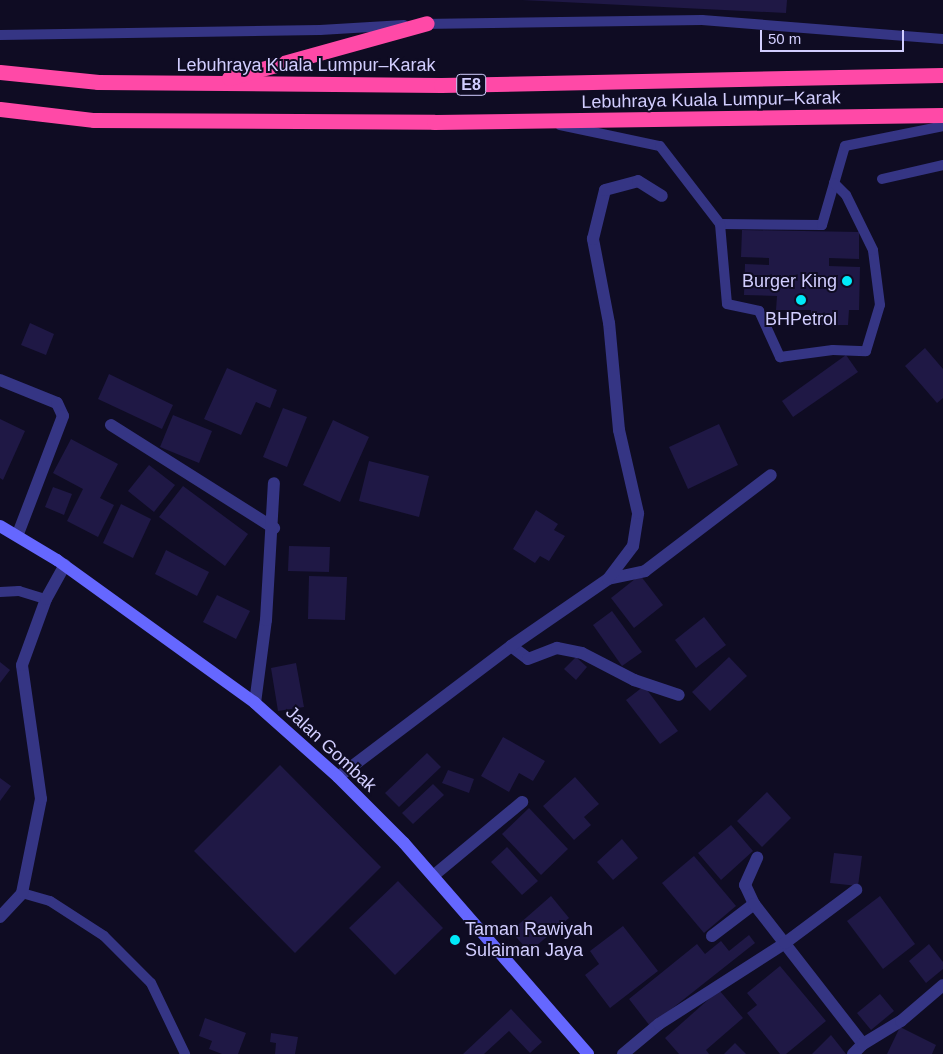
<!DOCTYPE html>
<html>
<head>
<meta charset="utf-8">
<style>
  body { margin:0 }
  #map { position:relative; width:943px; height:1054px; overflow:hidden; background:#0f0c23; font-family:Helvetica,sans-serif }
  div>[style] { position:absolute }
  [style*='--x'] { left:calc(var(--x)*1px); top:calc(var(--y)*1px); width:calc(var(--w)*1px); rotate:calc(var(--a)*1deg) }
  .building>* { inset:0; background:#1f1845 }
  .lane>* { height:10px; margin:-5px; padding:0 5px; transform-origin:5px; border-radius:5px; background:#353584 }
  .street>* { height:12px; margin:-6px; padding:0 6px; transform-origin:6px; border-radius:6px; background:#353584 }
  .secondary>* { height:12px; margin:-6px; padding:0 6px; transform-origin:6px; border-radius:6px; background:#6567ff }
  .highway>* { height:15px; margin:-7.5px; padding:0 7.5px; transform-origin:7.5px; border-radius:7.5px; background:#ff49a7 }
  .dots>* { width:14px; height:14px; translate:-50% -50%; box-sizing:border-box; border:2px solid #0f0c23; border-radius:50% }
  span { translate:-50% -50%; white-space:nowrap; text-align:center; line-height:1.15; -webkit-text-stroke:4px #0f0c23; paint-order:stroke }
  .shield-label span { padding:1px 4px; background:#0f0c23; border:1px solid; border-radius:4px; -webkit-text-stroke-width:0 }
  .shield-label { font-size:16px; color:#d2ceff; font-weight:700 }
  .street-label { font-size:18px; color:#d2ceff }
  .poi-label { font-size:18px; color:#d2ceff }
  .right { translate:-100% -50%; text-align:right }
  .left { translate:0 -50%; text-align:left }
  .scale { position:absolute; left:760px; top:30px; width:144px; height:22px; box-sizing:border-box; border:2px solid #d2ceff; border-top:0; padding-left:6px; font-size:15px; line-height:18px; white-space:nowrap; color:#d2ceff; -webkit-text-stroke:4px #0f0c23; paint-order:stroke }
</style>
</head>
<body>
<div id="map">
  <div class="building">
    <div style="clip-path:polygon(522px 0,787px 0,786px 13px)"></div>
    <div style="clip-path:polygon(742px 230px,859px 232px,859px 259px,829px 258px,829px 266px,860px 267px,859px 310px,849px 310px,848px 325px,811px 325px,811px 310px,776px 310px,777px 296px,744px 295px,745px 264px,769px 265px,769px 258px,741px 257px)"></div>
    <div style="clip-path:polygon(30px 323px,54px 334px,46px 355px,21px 345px)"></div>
    <div style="clip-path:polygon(925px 348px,943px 369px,943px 398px,937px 403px,905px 366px)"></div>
    <div style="clip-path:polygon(846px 355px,858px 372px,793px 417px,782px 401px)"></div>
    <div style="clip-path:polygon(227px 368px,277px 390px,270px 408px,256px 402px,241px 435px,204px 419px)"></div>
    <div style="clip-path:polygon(109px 374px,173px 405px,162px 429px,98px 399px)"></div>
    <div style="clip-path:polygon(283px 408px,307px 417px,287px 467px,263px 457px)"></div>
    <div style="clip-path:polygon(173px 415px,212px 431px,199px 463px,160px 447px)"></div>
    <div style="clip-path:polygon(0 419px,25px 431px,3px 480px,0 478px)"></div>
    <div style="clip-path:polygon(333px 420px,369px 437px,340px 502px,303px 485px)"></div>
    <div style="clip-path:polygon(719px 424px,738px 465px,688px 489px,669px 447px)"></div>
    <div style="clip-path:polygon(71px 439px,118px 464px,100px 498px,114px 505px,98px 537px,67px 521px,83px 489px,53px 473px)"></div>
    <div style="clip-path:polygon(369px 461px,429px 476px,419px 517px,359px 501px)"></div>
    <div style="clip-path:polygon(149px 465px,175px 485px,154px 512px,128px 491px)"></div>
    <div style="clip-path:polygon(183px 486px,248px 534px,225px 566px,159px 517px)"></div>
    <div style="clip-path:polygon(53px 487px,72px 494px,64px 515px,45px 507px)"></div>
    <div style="clip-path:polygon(121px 504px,151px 519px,133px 558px,103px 543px)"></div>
    <div style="clip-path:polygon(536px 510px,558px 524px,554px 530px,565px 536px,549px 561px,540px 556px,535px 563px,513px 549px)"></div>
    <div style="clip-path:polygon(289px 546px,330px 547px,329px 572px,288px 571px)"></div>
    <div style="clip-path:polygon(166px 550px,209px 572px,197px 596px,155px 574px)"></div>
    <div style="clip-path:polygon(640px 575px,663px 605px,634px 628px,611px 598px)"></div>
    <div style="clip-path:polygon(309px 576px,347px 577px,345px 620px,308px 619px)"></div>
    <div style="clip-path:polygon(217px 595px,250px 611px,236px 639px,203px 622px)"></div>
    <div style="clip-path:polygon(612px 611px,642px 652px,622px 666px,593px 625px)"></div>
    <div style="clip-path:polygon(704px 617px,726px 645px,696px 668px,675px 640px)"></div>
    <div style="clip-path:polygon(576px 657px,587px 667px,576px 680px,564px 669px)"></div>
    <div style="clip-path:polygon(729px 657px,747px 676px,710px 711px,692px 692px)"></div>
    <div style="clip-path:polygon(0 662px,10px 670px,0 683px)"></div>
    <div style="clip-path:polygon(296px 663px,304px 707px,278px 711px,271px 668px)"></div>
    <div style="clip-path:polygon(644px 686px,678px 731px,660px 744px,626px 700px)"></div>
    <div style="clip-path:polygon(503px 737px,545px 761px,533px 781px,519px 773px,509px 792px,481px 776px)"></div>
    <div style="clip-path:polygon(427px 753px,441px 767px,399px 807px,385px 793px)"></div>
    <div style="clip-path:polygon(280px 765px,381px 867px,295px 953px,194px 851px)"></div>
    <div style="clip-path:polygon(448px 770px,474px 779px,469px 793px,442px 783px)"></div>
    <div style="clip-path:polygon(575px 777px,599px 804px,584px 817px,591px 825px,574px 840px,543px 806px)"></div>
    <div style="clip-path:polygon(0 778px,11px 786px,0 801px)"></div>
    <div style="clip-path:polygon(433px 784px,444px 795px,413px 824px,402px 813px)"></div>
    <div style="clip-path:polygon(767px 792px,791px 818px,762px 847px,737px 821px)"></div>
    <div style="clip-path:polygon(529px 808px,568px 849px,541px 875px,502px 834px)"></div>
    <div style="clip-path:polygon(731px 825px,753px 851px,721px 880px,698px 853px)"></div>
    <div style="clip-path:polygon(622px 839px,638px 858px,613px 880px,597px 862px)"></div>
    <div style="clip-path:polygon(507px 847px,538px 881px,522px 895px,491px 862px)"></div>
    <div style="clip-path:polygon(834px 853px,862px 856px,858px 886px,830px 883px)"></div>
    <div style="clip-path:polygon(694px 856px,736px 906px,704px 933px,662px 883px)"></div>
    <div style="clip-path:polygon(398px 881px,443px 928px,395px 975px,349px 928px)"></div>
    <div style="clip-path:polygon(551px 896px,569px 918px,529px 952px,511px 931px)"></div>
    <div style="clip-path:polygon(880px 896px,915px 944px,883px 969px,847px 921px)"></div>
    <div style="clip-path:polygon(623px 926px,658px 971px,610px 1008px,585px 975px,599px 964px,590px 951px)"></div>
    <div style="clip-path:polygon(749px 935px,755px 943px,650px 1026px,629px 999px,697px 944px,705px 954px,721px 941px,729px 951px)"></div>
    <div style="clip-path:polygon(929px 944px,943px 962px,943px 969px,926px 983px,909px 961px)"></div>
    <div style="clip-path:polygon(780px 966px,826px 1021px,786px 1054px,780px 1054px,747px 1013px,757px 1005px,747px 993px)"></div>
    <div style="clip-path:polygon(719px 990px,743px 1018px,706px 1050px,709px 1054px,679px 1054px,665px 1038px)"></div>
    <div style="clip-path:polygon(880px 994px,894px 1011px,871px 1030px,857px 1013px)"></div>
    <div style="clip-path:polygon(511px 1009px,542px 1042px,530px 1053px,509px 1031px,484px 1054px,463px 1054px)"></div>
    <div style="clip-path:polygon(205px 1018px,246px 1033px,238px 1054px,222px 1054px,209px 1049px,212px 1041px,199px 1036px)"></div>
    <div style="clip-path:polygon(900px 1027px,936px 1045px,932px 1054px,887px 1054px)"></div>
    <div style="clip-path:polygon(271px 1033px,298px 1037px,295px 1054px,275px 1054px,276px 1043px,270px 1042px)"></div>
    <div style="clip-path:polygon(831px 1035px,846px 1054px,812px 1054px)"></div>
    <div style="clip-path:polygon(735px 1043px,746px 1054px,724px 1054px)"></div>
  </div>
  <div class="lane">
    <div style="--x:421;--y:24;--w:281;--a:-0.8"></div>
    <div style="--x:702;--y:20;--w:242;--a:4.5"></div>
    <div style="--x:0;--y:35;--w:320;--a:-0.9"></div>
    <div style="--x:320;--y:30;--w:84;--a:-3.4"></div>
    <div style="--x:560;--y:125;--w:102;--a:11.9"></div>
    <div style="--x:660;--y:146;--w:98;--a:52.4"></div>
    <div style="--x:720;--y:224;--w:102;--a:0.6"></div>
    <div style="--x:822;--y:225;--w:82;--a:-73.8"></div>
    <div style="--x:845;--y:146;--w:100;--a:-11.5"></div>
    <div style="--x:882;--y:179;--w:63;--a:-12.9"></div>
    <div style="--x:720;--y:224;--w:80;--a:85"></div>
    <div style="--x:727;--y:304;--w:33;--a:12"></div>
    <div style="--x:759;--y:311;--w:51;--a:65.5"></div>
    <div style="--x:780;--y:357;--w:53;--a:-7.5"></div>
    <div style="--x:833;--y:350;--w:33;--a:2"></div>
    <div style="--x:866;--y:351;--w:48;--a:-73.1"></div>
    <div style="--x:880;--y:305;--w:55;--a:-97.3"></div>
    <div style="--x:873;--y:250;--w:61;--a:-116.1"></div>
    <div style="--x:846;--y:195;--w:17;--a:-135"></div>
    <div style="--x:0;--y:592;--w:19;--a:-3"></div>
    <div style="--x:19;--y:591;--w:28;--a:17"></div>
    <div style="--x:22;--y:893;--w:29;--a:16"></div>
    <div style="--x:50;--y:901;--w:64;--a:32.9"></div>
    <div style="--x:104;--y:936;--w:66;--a:45"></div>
    <div style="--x:151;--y:983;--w:79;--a:64.4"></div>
  </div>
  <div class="street">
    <div style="--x:0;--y:380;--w:61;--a:22"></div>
    <div style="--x:57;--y:403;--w:14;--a:65"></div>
    <div style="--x:63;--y:416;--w:126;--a:110.9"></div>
    <div style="--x:111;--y:425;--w:193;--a:32.3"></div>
    <div style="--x:608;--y:579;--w:38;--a:-12"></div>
    <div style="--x:645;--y:571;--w:158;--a:-37.3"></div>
    <div style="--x:511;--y:646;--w:21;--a:37"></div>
    <div style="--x:528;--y:659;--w:31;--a:-21"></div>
    <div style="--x:557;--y:648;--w:25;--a:11"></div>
    <div style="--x:582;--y:653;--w:59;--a:27.4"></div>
    <div style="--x:634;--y:680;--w:47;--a:18.4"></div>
    <div style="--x:255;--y:703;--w:84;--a:-82.5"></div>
    <div style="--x:266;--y:620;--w:137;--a:-86.7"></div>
    <div style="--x:338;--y:777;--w:217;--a:-37.1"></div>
    <div style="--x:511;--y:646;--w:118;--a:-34.6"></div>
    <div style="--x:608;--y:579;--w:41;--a:-52.9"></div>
    <div style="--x:633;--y:546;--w:33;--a:-81"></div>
    <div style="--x:638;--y:513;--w:85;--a:-102.9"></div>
    <div style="--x:619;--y:430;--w:107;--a:-95.3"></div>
    <div style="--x:609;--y:323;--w:86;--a:-100.8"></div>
    <div style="--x:593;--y:239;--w:50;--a:-76.2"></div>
    <div style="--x:605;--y:190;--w:34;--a:-15"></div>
    <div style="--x:638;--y:181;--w:28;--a:32"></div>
    <div style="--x:433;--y:876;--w:116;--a:-39.7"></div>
    <div style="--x:754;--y:904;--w:21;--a:-115"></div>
    <div style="--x:745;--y:885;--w:30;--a:-66"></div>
    <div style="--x:0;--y:917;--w:33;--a:-47"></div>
    <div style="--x:22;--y:893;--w:96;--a:-78.6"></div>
    <div style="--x:41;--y:799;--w:135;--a:-98.1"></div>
    <div style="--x:22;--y:665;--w:70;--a:-70"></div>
    <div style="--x:46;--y:599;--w:39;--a:-61"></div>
    <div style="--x:712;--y:936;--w:53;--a:-37.3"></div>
    <div style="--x:754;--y:904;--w:177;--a:52.1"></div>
    <div style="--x:623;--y:1054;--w:47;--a:-39.8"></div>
    <div style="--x:659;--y:1024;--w:150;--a:-32.7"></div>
    <div style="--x:785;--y:943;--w:89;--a:-36.7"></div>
    <div style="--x:853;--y:1054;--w:14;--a:-45"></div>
    <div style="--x:863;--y:1044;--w:44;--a:-31.2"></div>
    <div style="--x:901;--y:1021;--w:55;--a:-40.6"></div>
  </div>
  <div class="secondary">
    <div style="--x:0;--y:526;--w:66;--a:30.8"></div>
    <div style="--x:57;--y:560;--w:244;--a:35.8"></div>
    <div style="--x:255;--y:703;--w:111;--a:41.7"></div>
    <div style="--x:338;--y:777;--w:93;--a:45"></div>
    <div style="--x:404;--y:843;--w:280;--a:48.9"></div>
  </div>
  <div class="highway">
    <div style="--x:0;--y:72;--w:99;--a:5.8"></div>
    <div style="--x:98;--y:82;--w:343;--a:0.5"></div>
    <div style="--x:441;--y:85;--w:502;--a:-1.14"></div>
    <div style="--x:229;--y:78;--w:205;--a:-15.5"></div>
    <div style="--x:0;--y:109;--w:95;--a:6.7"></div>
    <div style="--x:94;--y:120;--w:340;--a:0.3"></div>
    <div style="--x:434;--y:122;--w:509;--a:-0.79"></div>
  </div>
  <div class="dots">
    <div style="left:847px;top:281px;background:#00eaf9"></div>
    <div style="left:801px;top:300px;background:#00eaf9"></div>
    <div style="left:455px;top:940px;background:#00eaf9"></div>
  </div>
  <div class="shield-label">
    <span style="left:471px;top:85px">E8</span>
  </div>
  <div class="street-label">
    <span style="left:306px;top:65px">Lebuhraya Kuala Lumpur–Karak</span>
    <span style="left:711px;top:100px;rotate:-1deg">Lebuhraya Kuala Lumpur–Karak</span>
    <span style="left:331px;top:749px;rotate:43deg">Jalan Gombak</span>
  </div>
  <div class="poi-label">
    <span class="right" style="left:837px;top:281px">Burger King</span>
    <span style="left:801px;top:319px">BHPetrol</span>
    <span class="left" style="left:465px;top:940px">Taman Rawiyah<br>Sulaiman Jaya</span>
  </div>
  <div class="scale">50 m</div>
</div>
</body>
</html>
